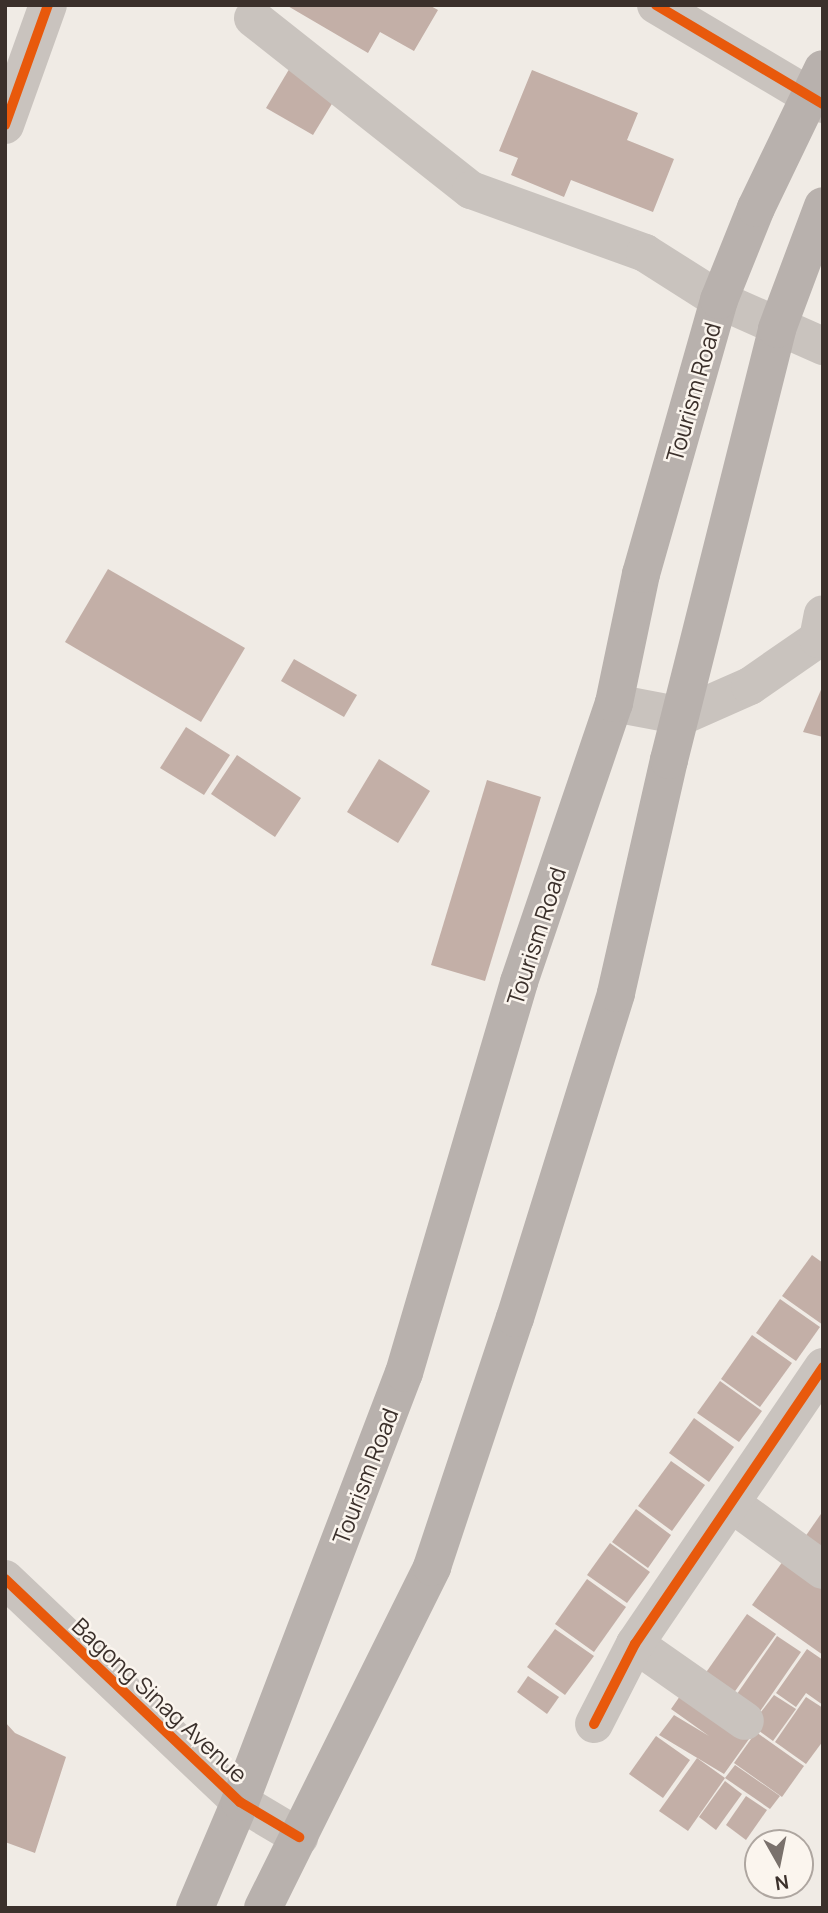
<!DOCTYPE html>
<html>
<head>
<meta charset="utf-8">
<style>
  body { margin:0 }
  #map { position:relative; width:828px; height:1913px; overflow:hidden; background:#f0ebe5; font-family:Manrope,sans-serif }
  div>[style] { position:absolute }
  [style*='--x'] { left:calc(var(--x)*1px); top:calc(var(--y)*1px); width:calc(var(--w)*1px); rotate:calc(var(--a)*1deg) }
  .building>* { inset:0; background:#c3afa7 }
  .minor>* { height:38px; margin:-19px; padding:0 19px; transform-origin:19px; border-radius:19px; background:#c9c3be }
  .major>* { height:38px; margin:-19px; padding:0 19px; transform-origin:19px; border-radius:19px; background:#b8b1ad }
  .cycleway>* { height:10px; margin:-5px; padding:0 5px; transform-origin:5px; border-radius:5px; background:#e8590c }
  span { translate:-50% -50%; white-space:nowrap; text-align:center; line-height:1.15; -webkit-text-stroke:5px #fbf5ee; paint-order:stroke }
  .street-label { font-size:23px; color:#3b302b }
  .frame { position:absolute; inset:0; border:7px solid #3b302b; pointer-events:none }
  .north { position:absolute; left:744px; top:1829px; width:70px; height:70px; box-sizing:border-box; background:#fbf5ee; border:2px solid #aea6a0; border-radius:50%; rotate:171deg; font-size:19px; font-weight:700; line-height:28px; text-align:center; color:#3b302b }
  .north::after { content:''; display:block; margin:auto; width:24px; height:32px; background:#7a716c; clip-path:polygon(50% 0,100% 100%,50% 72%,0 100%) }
</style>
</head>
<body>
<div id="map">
  <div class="building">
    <div style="clip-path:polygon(286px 5px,429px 5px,438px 10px,414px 51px,380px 32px,368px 53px)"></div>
    <div style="clip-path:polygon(294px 61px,341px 89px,313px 135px,266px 108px)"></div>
    <div style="clip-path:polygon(532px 70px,638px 113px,627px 140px,674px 159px,653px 212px,571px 180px,564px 197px,511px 175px,518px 158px,499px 151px)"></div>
    <div style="clip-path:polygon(108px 569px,245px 648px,201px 722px,65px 642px)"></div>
    <div style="clip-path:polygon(294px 659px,357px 695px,344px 717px,281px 681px)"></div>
    <div style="clip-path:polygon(823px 685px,823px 737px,803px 732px)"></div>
    <div style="clip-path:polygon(186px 727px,230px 755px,204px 795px,160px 768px)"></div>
    <div style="clip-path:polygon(237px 755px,301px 798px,275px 837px,211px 794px)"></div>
    <div style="clip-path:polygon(379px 759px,430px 791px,398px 843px,347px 812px)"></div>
    <div style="clip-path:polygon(487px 780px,541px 797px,485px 981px,431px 965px)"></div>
    <div style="clip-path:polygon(812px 1255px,823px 1263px,823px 1325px,782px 1296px)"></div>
    <div style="clip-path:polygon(780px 1299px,820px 1327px,796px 1361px,756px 1333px)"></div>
    <div style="clip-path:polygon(752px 1335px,792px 1363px,760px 1407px,721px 1379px)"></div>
    <div style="clip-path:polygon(720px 1381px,762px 1411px,739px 1442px,697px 1413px)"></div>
    <div style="clip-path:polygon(694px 1418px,734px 1447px,709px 1482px,669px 1453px)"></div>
    <div style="clip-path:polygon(671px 1461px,705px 1485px,672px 1531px,638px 1506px)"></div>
    <div style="clip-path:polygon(636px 1509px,671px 1535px,648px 1568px,612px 1542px)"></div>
    <div style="clip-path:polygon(823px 1511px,823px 1564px,798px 1547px)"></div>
    <div style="clip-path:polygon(610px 1543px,650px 1572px,627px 1603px,587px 1575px)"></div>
    <div style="clip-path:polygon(788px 1554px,823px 1578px,823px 1655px,752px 1605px)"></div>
    <div style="clip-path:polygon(587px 1579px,626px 1607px,594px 1652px,555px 1624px)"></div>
    <div style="clip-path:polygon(747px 1614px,776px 1634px,728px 1701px,700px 1681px)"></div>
    <div style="clip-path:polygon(555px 1629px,594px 1656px,565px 1695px,527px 1667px)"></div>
    <div style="clip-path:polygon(777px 1636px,801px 1652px,752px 1723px,728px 1707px)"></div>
    <div style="clip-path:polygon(807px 1649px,823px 1660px,823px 1705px,806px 1693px,796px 1707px,776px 1693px)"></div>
    <div style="clip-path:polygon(528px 1676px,559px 1697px,547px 1714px,517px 1692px)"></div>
    <div style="clip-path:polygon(687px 1686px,754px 1732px,724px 1774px,659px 1735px,674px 1715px,709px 1736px,671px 1709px)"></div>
    <div style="clip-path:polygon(774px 1695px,796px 1709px,773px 1741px,751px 1725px)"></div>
    <div style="clip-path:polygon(806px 1697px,823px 1708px,823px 1741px,806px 1764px,775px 1742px)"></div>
    <div style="clip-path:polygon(5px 1722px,15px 1733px,66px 1757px,35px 1853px,5px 1842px)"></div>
    <div style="clip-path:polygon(756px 1732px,804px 1766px,782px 1797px,734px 1763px)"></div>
    <div style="clip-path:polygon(656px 1736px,690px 1760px,663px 1798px,629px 1774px)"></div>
    <div style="clip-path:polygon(697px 1758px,725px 1778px,688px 1831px,659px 1811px)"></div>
    <div style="clip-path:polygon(735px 1765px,780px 1796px,770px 1809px,725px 1778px)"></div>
    <div style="clip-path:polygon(725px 1781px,742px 1794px,716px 1830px,699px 1817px)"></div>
    <div style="clip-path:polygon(746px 1796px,767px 1810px,746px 1840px,726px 1825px)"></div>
  </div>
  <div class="minor">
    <div style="--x:656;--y:5;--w:194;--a:30.7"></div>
    <div style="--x:253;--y:18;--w:278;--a:38.3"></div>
    <div style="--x:471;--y:190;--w:185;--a:19.9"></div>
    <div style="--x:645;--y:253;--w:88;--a:32.4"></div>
    <div style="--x:719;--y:300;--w:114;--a:23.9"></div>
    <div style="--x:5;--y:125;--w:127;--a:-70.3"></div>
    <div style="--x:614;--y:703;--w:69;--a:10.8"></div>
    <div style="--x:682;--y:716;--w:74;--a:-23.8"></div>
    <div style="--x:750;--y:686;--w:83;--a:-34.7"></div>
    <div style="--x:818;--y:639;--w:25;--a:-79"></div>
    <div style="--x:732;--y:1504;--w:112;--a:36"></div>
    <div style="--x:5;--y:1579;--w:324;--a:43.5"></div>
    <div style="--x:240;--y:1802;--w:69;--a:30.7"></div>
    <div style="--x:635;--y:1644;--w:134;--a:35"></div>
    <div style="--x:594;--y:1724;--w:90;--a:-62.9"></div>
    <div style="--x:635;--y:1644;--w:335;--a:-55.8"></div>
  </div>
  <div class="major">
    <div style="--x:195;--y:1908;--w:115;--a:-67"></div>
    <div style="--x:240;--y:1802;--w:459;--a:-69.1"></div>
    <div style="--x:404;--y:1373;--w:408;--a:-73.6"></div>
    <div style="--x:519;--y:982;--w:295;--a:-71.2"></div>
    <div style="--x:614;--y:703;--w:132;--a:-78.2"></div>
    <div style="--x:641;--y:574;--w:285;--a:-74.1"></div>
    <div style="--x:719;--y:300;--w:99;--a:-68.1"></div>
    <div style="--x:756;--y:208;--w:154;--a:-64.3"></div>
    <div style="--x:263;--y:1908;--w:381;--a:-63.6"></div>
    <div style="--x:432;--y:1567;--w:262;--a:-71.6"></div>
    <div style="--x:515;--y:1318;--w:340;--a:-72.7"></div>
    <div style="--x:616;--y:993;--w:239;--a:-77.2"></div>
    <div style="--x:669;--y:760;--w:444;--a:-75.9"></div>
    <div style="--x:777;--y:329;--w:131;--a:-69.5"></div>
  </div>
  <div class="cycleway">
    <div style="--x:656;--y:5;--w:194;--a:30.7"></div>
    <div style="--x:5;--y:125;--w:127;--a:-70.3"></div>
    <div style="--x:5;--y:1579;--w:324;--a:43.5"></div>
    <div style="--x:240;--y:1802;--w:69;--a:30.7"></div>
    <div style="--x:594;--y:1724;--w:90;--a:-62.9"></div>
    <div style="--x:635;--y:1644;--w:335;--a:-55.8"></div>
  </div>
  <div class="street-label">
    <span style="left:693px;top:392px;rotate:-74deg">Tourism Road</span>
    <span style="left:536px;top:936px;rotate:-72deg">Tourism Road</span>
    <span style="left:365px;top:1476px;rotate:-69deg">Tourism Road</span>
    <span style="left:160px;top:1700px;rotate:43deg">Bagong Sinag Avenue</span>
  </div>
  <div class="frame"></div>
  <div class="north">N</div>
</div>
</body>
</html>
